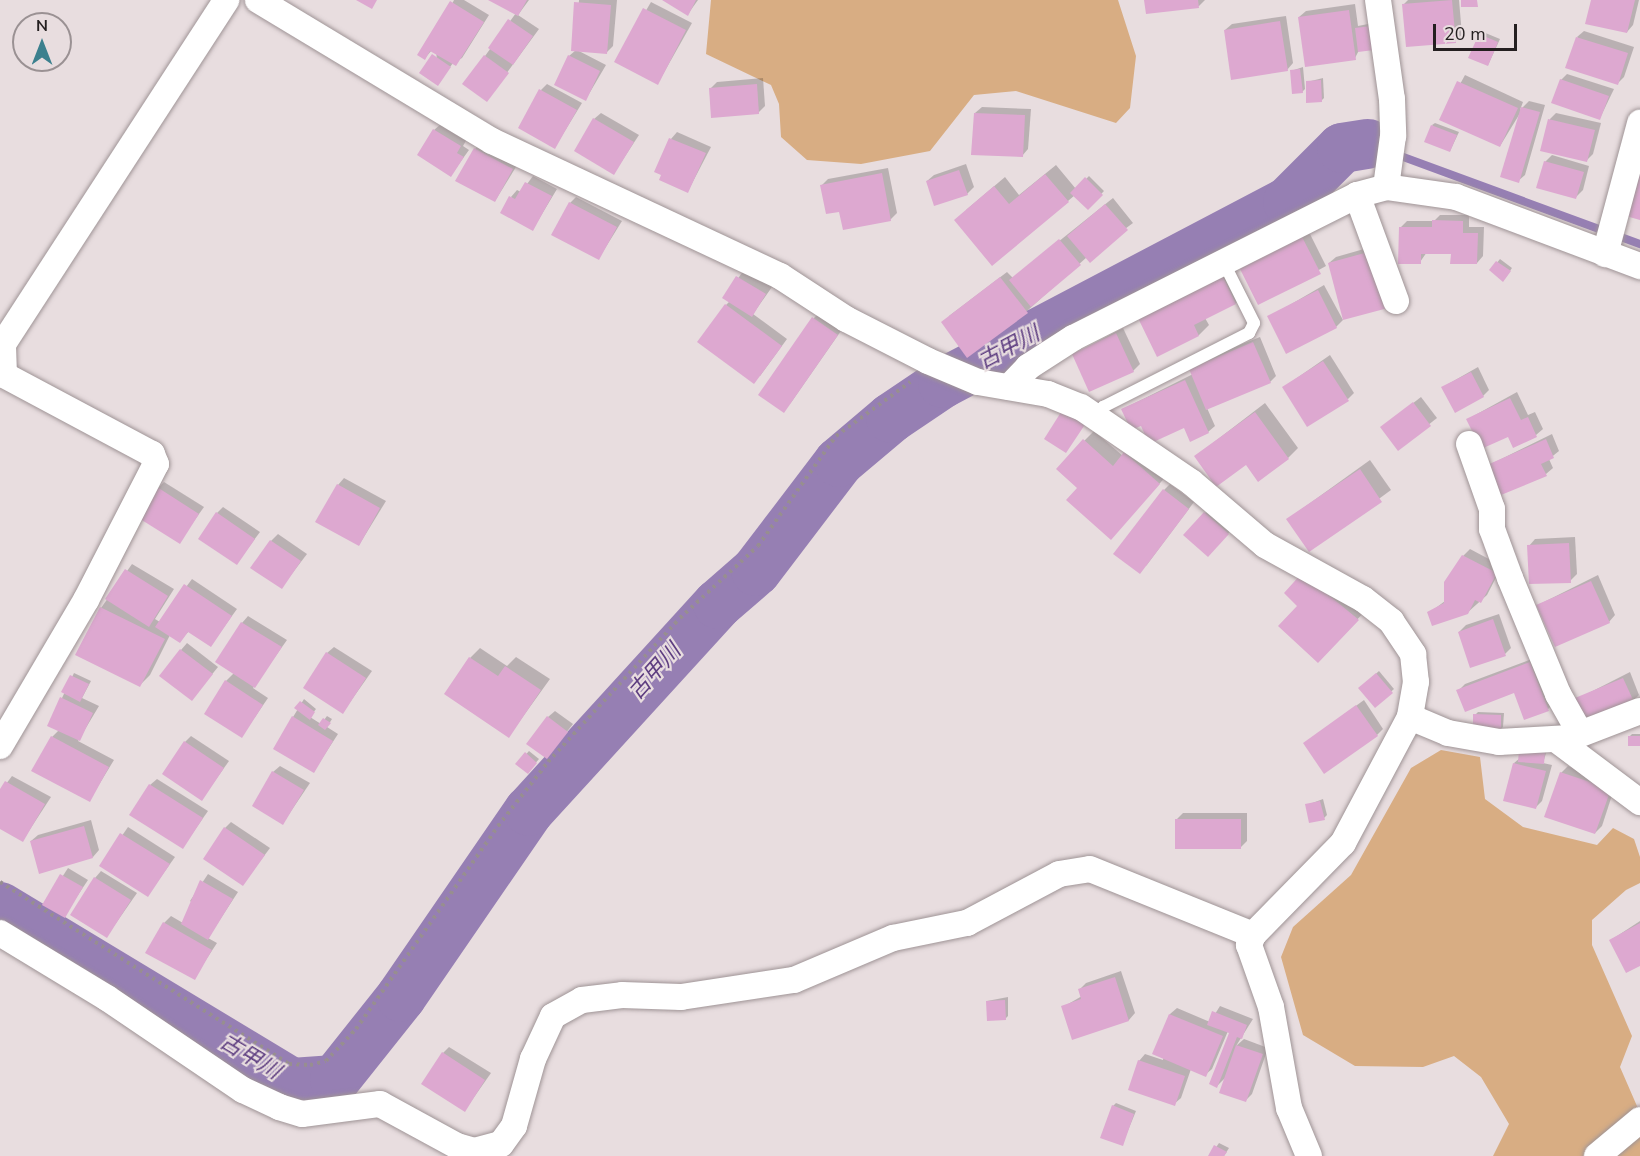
<!DOCTYPE html>
<html>
<head>
<meta charset="utf-8">
<style>
  body { margin:0 }
  #map { position:relative; width:1640px; height:1156px; overflow:hidden; background:#e8dddf; font-family:"Nunito Sans","Noto Sans JP",sans-serif }
  div>[style] { position:absolute }
  [style*='--x'] { left:calc(var(--x)*1px); top:calc(var(--y)*1px); width:calc(var(--w)*1px); rotate:calc(var(--a)*1deg) }
  .green>* { inset:0; background:#d8ad83 }
  .shadow>* { inset:0; background:#0003 }
  .stream>* { height:8px; margin:-4px; padding:0 4px; transform-origin:4px; border-radius:4px; background:#967fb3 }
  .river>* { height:50px; margin:-25px; padding:0 25px; transform-origin:25px; border-radius:25px; background:#967fb3 }
  .building>* { inset:0; background:#dda8d0 }
  .path>* { height:4px; margin-top:-2px; transform-origin:0; background:repeating-linear-gradient(90deg,#978e90 0 3px,transparent 0 7.5px) }
  .roads { filter:drop-shadow(0 0 2px #9f9496) drop-shadow(0 0 2px #9f9496) }
  .lane>* { height:12px; margin:-6px; padding:0 6px; transform-origin:6px; border-radius:6px; background:#fff }
  .street>* { height:26px; margin:-13px; padding:0 13px; transform-origin:13px; border-radius:13px; background:#fff }
  span { translate:-50% -50%; white-space:nowrap; text-align:center; line-height:1.15; -webkit-text-stroke:4.5px #e8dddf; paint-order:stroke }
  .water-label { font-size:22px; color:#5e3e81; font-style:italic }
  .north { position:absolute; left:12px; top:12px; width:60px; height:60px; box-sizing:border-box; background:#e8dddf; border:2px solid #9a9193; border-radius:50%; rotate:0deg; font-size:16px; font-weight:700; line-height:24px; text-align:center; color:#241f20 }
  .north::after { content:''; display:block; margin:auto; width:21px; height:27px; background:#3b808e; clip-path:polygon(50% 0,100% 100%,50% 72%,0 100%) }
  .scale { position:absolute; left:1433px; top:24px; width:84px; height:27px; box-sizing:border-box; border:3px solid #241f20; border-top:0; padding-left:8px; font-size:18px; line-height:21px; white-space:nowrap; color:#241f20; -webkit-text-stroke:4px #e8dddf; paint-order:stroke }
</style>
</head>
<body>
<div id="map">
  <div class="green">
    <div style="clip-path:polygon(711px 0,1118px 0,1136px 56px,1130px 108px,1116px 123px,1016px 91px,974px 95px,930px 151px,861px 164px,807px 160px,781px 137px,779px 104px,771px 85px,706px 54px)"></div>
    <div style="clip-path:polygon(1441px 750px,1480px 757px,1485px 799px,1523px 827px,1597px 845px,1613px 828px,1634px 839px,1640px 857px,1640px 883px,1626px 890px,1592px 920px,1592px 945px,1632px 1036px,1620px 1067px,1640px 1113px,1640px 1156px,1493px 1156px,1509px 1124px,1481px 1077px,1454px 1056px,1423px 1067px,1355px 1066px,1303px 1035px,1281px 957px,1293px 927px,1351px 875px,1411px 768px)"></div>
  </div>
  <div class="shadow">
    <div style="clip-path:polygon(454px 0,464px 0,489px 15px,462px 58px,453px 63px,440px 81px,436px 52px,432px 50px,425px 58px)"></div>
    <div style="clip-path:polygon(491px 0,529px 0,518px 15px,539px 29px,487px 100px,485px 56px,516px 13px)"></div>
    <div style="clip-path:polygon(579px 0,617px 0,613px 46px,607px 52px,577px 50px,606px 65px,586px 99px,569px 56px,576px 50px)"></div>
    <div style="clip-path:polygon(664px 0,698px 0,688px 14px)"></div>
    <div style="clip-path:polygon(1145px 0,1205px 0,1199px 6px,1147px 13px)"></div>
    <div style="clip-path:polygon(1408px 0,1459px 0,1462px 35px,1455px 41px,1403px 5px)"></div>
    <div style="clip-path:polygon(1592px 0,1639px 0,1633px 25px,1627px 32px)"></div>
    <div style="clip-path:polygon(651px 2px,692px 23px,658px 83px,616px 62px)"></div>
    <div style="clip-path:polygon(1355px 4px,1358px 26px,1373px 23px,1355px 58px,1299px 17px,1306px 11px)"></div>
    <div style="clip-path:polygon(1286px 16px,1293px 63px,1287px 70px,1225px 30px,1232px 24px)"></div>
    <div style="clip-path:polygon(1584px 31px,1634px 47px,1624px 77px,1618px 83px,1577px 37px)"></div>
    <div style="clip-path:polygon(1483px 32px,1500px 39px,1488px 65px,1480px 35px)"></div>
    <div style="clip-path:polygon(1303px 67px,1305px 89px,1302px 92px,1291px 71px)"></div>
    <div style="clip-path:polygon(1567px 74px,1614px 89px,1600px 118px,1561px 80px)"></div>
    <div style="clip-path:polygon(1465px 75px,1523px 102px,1520px 110px,1529px 101px,1545px 105px,1525px 175px,1518px 181px,1522px 110px,1500px 146px,1441px 119px)"></div>
    <div style="clip-path:polygon(763px 78px,765px 106px,758px 113px,711px 88px,717px 82px)"></div>
    <div style="clip-path:polygon(1323px 78px,1324px 98px,1321px 101px,1307px 82px)"></div>
    <div style="clip-path:polygon(547px 84px,582px 103px,555px 147px,541px 90px)"></div>
    <div style="clip-path:polygon(982px 107px,1031px 109px,1028px 149px,1022px 156px,975px 113px)"></div>
    <div style="clip-path:polygon(601px 113px,639px 135px,614px 173px,594px 119px)"></div>
    <div style="clip-path:polygon(1556px 113px,1601px 123px,1593px 154px,1587px 160px,1542px 150px,1550px 119px)"></div>
    <div style="clip-path:polygon(1435px 123px,1459px 132px,1450px 151px,1432px 125px)"></div>
    <div style="clip-path:polygon(441px 124px,467px 139px,463px 146px,469px 150px,451px 175px,434px 130px)"></div>
    <div style="clip-path:polygon(677px 132px,711px 147px,688px 191px,663px 174px,671px 139px)"></div>
    <div style="clip-path:polygon(482px 142px,519px 162px,495px 201px,475px 149px)"></div>
    <div style="clip-path:polygon(1552px 155px,1589px 166px,1583px 190px,1576px 197px,1545px 162px)"></div>
    <div style="clip-path:polygon(966px 164px,974px 187px,967px 194px,927px 181px,934px 175px)"></div>
    <div style="clip-path:polygon(1056px 165px,1076px 189px,1089px 176px,1104px 191px,1088px 208px,1075px 195px,1068px 201px,966px 210px,1005px 177px,1019px 195px)"></div>
    <div style="clip-path:polygon(888px 168px,897px 213px,890px 220px,821px 186px,828px 179px)"></div>
    <div style="clip-path:polygon(533px 176px,557px 189px,533px 229px,511px 197px,517px 190px,521px 192px)"></div>
    <div style="clip-path:polygon(576px 197px,622px 221px,599px 258px,570px 203px)"></div>
    <div style="clip-path:polygon(1113px 198px,1133px 223px,1087px 257px,1027px 311px,949px 316px,1007px 272px,1013px 278px)"></div>
    <div style="clip-path:polygon(1440px 215px,1469px 215px,1469px 227px,1484px 227px,1483px 256px,1477px 263px,1452px 253px,1427px 252px,1420px 262px,1401px 227px,1407px 221px,1434px 221px)"></div>
    <div style="clip-path:polygon(1307px 228px,1326px 266px,1259px 303px)"></div>
    <div style="clip-path:polygon(1378px 245px,1393px 300px,1329px 263px,1336px 257px)"></div>
    <div style="clip-path:polygon(1500px 259px,1512px 268px,1506px 277px,1491px 270px)"></div>
    <div style="clip-path:polygon(1232px 266px,1246px 293px,1236px 303px,1205px 318px,1209px 325px,1199px 335px,1158px 355px)"></div>
    <div style="clip-path:polygon(744px 270px,772px 287px,753px 314px,787px 339px,760px 376px,726px 305px,730px 301px,724px 298px)"></div>
    <div style="clip-path:polygon(1324px 285px,1343px 320px,1336px 327px,1269px 317px)"></div>
    <div style="clip-path:polygon(820px 312px,843px 328px,790px 404px,814px 318px)"></div>
    <div style="clip-path:polygon(1123px 328px,1140px 364px,1133px 371px,1074px 354px)"></div>
    <div style="clip-path:polygon(1260px 337px,1276px 376px,1270px 382px,1207px 408px,1215px 426px,1208px 432px,1185px 426px,1142px 424px,1123px 409px,1193px 374px,1197px 362px)"></div>
    <div style="clip-path:polygon(1330px 355px,1354px 393px,1348px 399px,1284px 387px)"></div>
    <div style="clip-path:polygon(1478px 367px,1489px 390px,1483px 396px,1443px 387px)"></div>
    <div style="clip-path:polygon(1517px 392px,1528px 415px,1535px 412px,1543px 429px,1536px 435px,1514px 446px,1509px 435px,1468px 419px)"></div>
    <div style="clip-path:polygon(1421px 397px,1437px 418px,1399px 448px,1382px 427px)"></div>
    <div style="clip-path:polygon(1265px 403px,1298px 448px,1288px 458px,1258px 480px,1246px 463px,1196px 456px)"></div>
    <div style="clip-path:polygon(1094px 431px,1123px 456px,1135px 444px,1169px 473px,1120px 528px,1079px 488px,1084px 441px)"></div>
    <div style="clip-path:polygon(1552px 434px,1559px 451px,1549px 459px,1553px 468px,1546px 474px,1489px 465px)"></div>
    <div style="clip-path:polygon(1370px 460px,1391px 490px,1309px 550px,1288px 519px)"></div>
    <div style="clip-path:polygon(344px 478px,386px 501px,359px 545px,338px 485px)"></div>
    <div style="clip-path:polygon(164px 482px,204px 507px,179px 542px,158px 488px)"></div>
    <div style="clip-path:polygon(1170px 484px,1194px 502px,1146px 566px,1164px 490px)"></div>
    <div style="clip-path:polygon(223px 507px,260px 532px,237px 563px,217px 513px)"></div>
    <div style="clip-path:polygon(1212px 507px,1234px 527px,1214px 549px,1205px 513px)"></div>
    <div style="clip-path:polygon(278px 534px,307px 554px,281px 588px,271px 541px)"></div>
    <div style="clip-path:polygon(1575px 537px,1577px 574px,1570px 581px,1529px 546px,1535px 539px)"></div>
    <div style="clip-path:polygon(1470px 549px,1502px 566px,1487px 595px,1467px 613px,1429px 613px,1445px 601px,1463px 556px)"></div>
    <div style="clip-path:polygon(132px 564px,174px 589px,155px 619px,160px 622px,192px 579px,237px 609px,211px 645px,189px 631px,180px 641px,170px 635px,150px 675px,140px 685px,101px 608px)"></div>
    <div style="clip-path:polygon(1303px 574px,1367px 609px,1328px 651px,1299px 606px)"></div>
    <div style="clip-path:polygon(1598px 575px,1615px 615px,1609px 622px,1538px 605px)"></div>
    <div style="clip-path:polygon(1499px 614px,1511px 648px,1505px 654px,1459px 632px,1466px 625px)"></div>
    <div style="clip-path:polygon(248px 616px,287px 640px,253px 688px,268px 698px,242px 736px,226px 681px,234px 673px,242px 623px)"></div>
    <div style="clip-path:polygon(187px 643px,218px 667px,192px 699px,181px 650px)"></div>
    <div style="clip-path:polygon(334px 647px,372px 671px,343px 712px,327px 653px)"></div>
    <div style="clip-path:polygon(480px 648px,507px 666px,516px 657px,550px 679px,509px 736px,470px 658px)"></div>
    <div style="clip-path:polygon(1537px 657px,1555px 703px,1548px 709px,1515px 691px,1458px 691px,1465px 684px)"></div>
    <div style="clip-path:polygon(1379px 671px,1394px 689px,1375px 706px,1360px 688px)"></div>
    <div style="clip-path:polygon(1630px 672px,1639px 695px,1633px 701px,1577px 699px)"></div>
    <div style="clip-path:polygon(74px 673px,91px 681px,82px 698px,99px 706px,78px 741px,114px 760px,89px 801px,52px 737px,59px 730px,62px 698px)"></div>
    <div style="clip-path:polygon(304px 699px,316px 709px,310px 717px,321px 724px,327px 716px,332px 719px,327px 727px,338px 734px,314px 771px,293px 717px)"></div>
    <div style="clip-path:polygon(1364px 700px,1383px 729px,1377px 735px,1305px 743px)"></div>
    <div style="clip-path:polygon(555px 711px,573px 724px,547px 757px,548px 717px)"></div>
    <div style="clip-path:polygon(1478px 712px,1504px 713px,1503px 727px,1500px 730px,1475px 715px)"></div>
    <div style="clip-path:polygon(1632px 734px,1640px 734px,1640px 745px,1629px 737px)"></div>
    <div style="clip-path:polygon(191px 736px,229px 761px,202px 799px,185px 742px)"></div>
    <div style="clip-path:polygon(1547px 750px,1543px 763px,1552px 765px,1542px 801px,1535px 808px,1514px 763px,1520px 758px)"></div>
    <div style="clip-path:polygon(529px 751px,539px 759px,528px 772px,518px 763px)"></div>
    <div style="clip-path:polygon(280px 766px,310px 783px,283px 823px,273px 772px)"></div>
    <div style="clip-path:polygon(1568px 766px,1616px 783px,1602px 826px,1595px 833px,1561px 773px)"></div>
    <div style="clip-path:polygon(12px 776px,51px 797px,23px 840px,0 827px,0 792px)"></div>
    <div style="clip-path:polygon(157px 779px,208px 811px,183px 847px,150px 785px)"></div>
    <div style="clip-path:polygon(1323px 799px,1327px 815px,1324px 818px,1307px 805px)"></div>
    <div style="clip-path:polygon(1183px 813px,1247px 813px,1247px 841px,1241px 847px,1177px 819px)"></div>
    <div style="clip-path:polygon(91px 820px,99px 850px,93px 857px,31px 841px,38px 835px)"></div>
    <div style="clip-path:polygon(231px 822px,270px 848px,243px 884px,225px 828px)"></div>
    <div style="clip-path:polygon(128px 827px,175px 857px,148px 895px,101px 866px)"></div>
    <div style="clip-path:polygon(68px 868px,88px 880px,64px 916px,44px 905px)"></div>
    <div style="clip-path:polygon(101px 871px,137px 893px,107px 936px,95px 878px)"></div>
    <div style="clip-path:polygon(208px 874px,238px 892px,208px 938px,217px 943px,194px 978px,164px 923px,171px 916px,183px 923px,194px 904px,190px 901px)"></div>
    <div style="clip-path:polygon(1640px 921px,1640px 964px,1611px 940px)"></div>
    <div style="clip-path:polygon(1121px 971px,1135px 1013px,1129px 1020px,1073px 1038px,1063px 1007px,1082px 996px,1080px 989px,1086px 983px)"></div>
    <div style="clip-path:polygon(1008px 997px,1008px 1016px,1005px 1019px,987px 1001px)"></div>
    <div style="clip-path:polygon(1220px 1006px,1253px 1019px,1236px 1046px,1244px 1039px,1268px 1048px,1252px 1094px,1246px 1100px,1227px 1076px,1217px 1086px,1231px 1033px,1228px 1031px,1212px 1069px,1205px 1075px,1191px 1069px,1181px 1098px,1174px 1104px,1139px 1061px,1145px 1054px,1163px 1060px,1170px 1014px,1177px 1008px,1210px 1022px)"></div>
    <div style="clip-path:polygon(449px 1047px,491px 1073px,465px 1110px,443px 1053px)"></div>
    <div style="clip-path:polygon(1116px 1103px,1136px 1111px,1122px 1145px,1113px 1106px)"></div>
    <div style="clip-path:polygon(1219px 1143px,1229px 1148px,1224px 1156px,1210px 1156px)"></div>
  </div>
  <div class="stream">
    <div style="--x:1368;--y:144;--w:290;--a:20.2"></div>
  </div>
  <div class="river">
    <div style="--x:0;--y:907;--w:341;--a:31.1"></div>
    <div style="--x:292;--y:1083;--w:43;--a:-4"></div>
    <div style="--x:335;--y:1080;--w:106;--a:-51.5"></div>
    <div style="--x:401;--y:997;--w:226;--a:-55.5"></div>
    <div style="--x:529;--y:811;--w:280;--a:-47.6"></div>
    <div style="--x:718;--y:604;--w:50;--a:-41"></div>
    <div style="--x:756;--y:571;--w:137;--a:-52.7"></div>
    <div style="--x:839;--y:462;--w:68;--a:-40.2"></div>
    <div style="--x:891;--y:418;--w:63;--a:-33.9"></div>
    <div style="--x:943;--y:383;--w:390;--a:-27.7"></div>
    <div style="--x:1288;--y:202;--w:76;--a:-45"></div>
    <div style="--x:1342;--y:148;--w:26;--a:-9"></div>
  </div>
  <div class="building">
    <div style="clip-path:polygon(356px 0,377px 0,372px 9px)"></div>
    <div style="clip-path:polygon(488px 0,527px 0,518px 16px)"></div>
    <div style="clip-path:polygon(662px 0,696px 0,688px 16px)"></div>
    <div style="clip-path:polygon(1144px 0,1198px 0,1199px 8px,1146px 14px)"></div>
    <div style="clip-path:polygon(1452px 0,1456px 43px,1406px 47px,1402px 4px)"></div>
    <div style="clip-path:polygon(1461px 0,1477px 0,1478px 7px,1461px 7px)"></div>
    <div style="clip-path:polygon(1591px 0,1635px 0,1627px 33px,1585px 24px)"></div>
    <div style="clip-path:polygon(450px 1px,484px 22px,456px 66px,430px 51px,425px 60px,417px 55px)"></div>
    <div style="clip-path:polygon(574px 2px,611px 5px,607px 54px,571px 51px)"></div>
    <div style="clip-path:polygon(643px 8px,686px 30px,658px 85px,614px 62px)"></div>
    <div style="clip-path:polygon(1349px 10px,1356px 60px,1305px 67px,1298px 17px)"></div>
    <div style="clip-path:polygon(508px 19px,533px 36px,513px 65px,488px 48px)"></div>
    <div style="clip-path:polygon(1280px 21px,1288px 71px,1231px 80px,1224px 30px)"></div>
    <div style="clip-path:polygon(1371px 26px,1374px 50px,1358px 52px,1355px 28px)"></div>
    <div style="clip-path:polygon(1479px 34px,1498px 42px,1488px 66px,1468px 58px)"></div>
    <div style="clip-path:polygon(1576px 37px,1628px 53px,1618px 85px,1565px 68px)"></div>
    <div style="clip-path:polygon(432px 54px,451px 67px,438px 86px,419px 73px)"></div>
    <div style="clip-path:polygon(484px 55px,509px 73px,487px 102px,462px 84px)"></div>
    <div style="clip-path:polygon(568px 55px,600px 71px,586px 101px,554px 85px)"></div>
    <div style="clip-path:polygon(1300px 69px,1303px 93px,1292px 94px,1290px 70px)"></div>
    <div style="clip-path:polygon(1560px 79px,1609px 96px,1600px 120px,1551px 103px)"></div>
    <div style="clip-path:polygon(1321px 80px,1322px 102px,1306px 103px,1306px 81px)"></div>
    <div style="clip-path:polygon(1457px 81px,1518px 108px,1500px 147px,1439px 120px)"></div>
    <div style="clip-path:polygon(757px 84px,759px 114px,711px 118px,709px 88px)"></div>
    <div style="clip-path:polygon(539px 89px,577px 110px,555px 149px,518px 128px)"></div>
    <div style="clip-path:polygon(1521px 107px,1540px 112px,1519px 183px,1500px 177px)"></div>
    <div style="clip-path:polygon(974px 113px,1025px 115px,1023px 157px,971px 155px)"></div>
    <div style="clip-path:polygon(593px 118px,634px 142px,614px 175px,574px 151px)"></div>
    <div style="clip-path:polygon(1548px 119px,1595px 130px,1587px 162px,1540px 151px)"></div>
    <div style="clip-path:polygon(1431px 125px,1457px 135px,1450px 152px,1424px 142px)"></div>
    <div style="clip-path:polygon(433px 129px,461px 146px,457px 153px,464px 157px,451px 177px,417px 155px)"></div>
    <div style="clip-path:polygon(669px 138px,706px 153px,688px 193px,659px 180px,661px 175px,654px 172px)"></div>
    <div style="clip-path:polygon(474px 148px,513px 169px,495px 202px,455px 181px)"></div>
    <div style="clip-path:polygon(1544px 161px,1584px 172px,1576px 199px,1536px 188px)"></div>
    <div style="clip-path:polygon(959px 170px,968px 195px,934px 206px,926px 181px)"></div>
    <div style="clip-path:polygon(882px 173px,891px 221px,843px 230px,839px 212px,826px 214px,820px 185px)"></div>
    <div style="clip-path:polygon(1640px 173px,1640px 220px,1626px 216px)"></div>
    <div style="clip-path:polygon(1045px 174px,1069px 202px,992px 266px,954px 220px,994px 186px,1009px 204px)"></div>
    <div style="clip-path:polygon(1085px 177px,1103px 195px,1088px 210px,1070px 193px)"></div>
    <div style="clip-path:polygon(525px 182px,552px 196px,533px 231px,500px 213px,509px 196px,515px 199px)"></div>
    <div style="clip-path:polygon(569px 202px,617px 227px,599px 260px,551px 235px)"></div>
    <div style="clip-path:polygon(1105px 204px,1128px 230px,1090px 263px,1067px 236px)"></div>
    <div style="clip-path:polygon(1432px 220px,1463px 221px,1463px 233px,1478px 233px,1477px 264px,1450px 264px,1451px 254px,1421px 254px,1421px 264px,1398px 264px,1399px 227px,1432px 227px)"></div>
    <div style="clip-path:polygon(1300px 233px,1321px 274px,1258px 305px,1238px 265px)"></div>
    <div style="clip-path:polygon(1059px 239px,1081px 265px,1031px 307px,1009px 280px)"></div>
    <div style="clip-path:polygon(1372px 251px,1388px 308px,1343px 320px,1328px 263px)"></div>
    <div style="clip-path:polygon(1496px 261px,1511px 271px,1503px 282px,1489px 270px)"></div>
    <div style="clip-path:polygon(1222px 275px,1236px 304px,1194px 325px,1199px 336px,1157px 357px,1137px 316px)"></div>
    <div style="clip-path:polygon(736px 276px,766px 294px,752px 317px,722px 298px)"></div>
    <div style="clip-path:polygon(1000px 277px,1028px 313px,967px 358px,941px 322px)"></div>
    <div style="clip-path:polygon(1318px 290px,1337px 328px,1286px 354px,1267px 316px)"></div>
    <div style="clip-path:polygon(725px 304px,782px 346px,754px 384px,697px 342px)"></div>
    <div style="clip-path:polygon(812px 317px,838px 335px,784px 413px,758px 395px)"></div>
    <div style="clip-path:polygon(1116px 333px,1134px 372px,1089px 392px,1072px 354px)"></div>
    <div style="clip-path:polygon(1253px 342px,1271px 383px,1206px 410px,1189px 369px)"></div>
    <div style="clip-path:polygon(1323px 361px,1349px 401px,1307px 427px,1282px 387px)"></div>
    <div style="clip-path:polygon(1471px 372px,1484px 397px,1455px 413px,1441px 387px)"></div>
    <div style="clip-path:polygon(1185px 380px,1209px 433px,1190px 442px,1184px 428px,1149px 444px,1141px 426px,1131px 430px,1121px 409px)"></div>
    <div style="clip-path:polygon(1510px 398px,1521px 420px,1528px 417px,1537px 437px,1513px 448px,1508px 437px,1481px 449px,1466px 419px)"></div>
    <div style="clip-path:polygon(1413px 402px,1431px 426px,1398px 451px,1380px 427px)"></div>
    <div style="clip-path:polygon(1063px 409px,1086px 423px,1066px 453px,1044px 439px)"></div>
    <div style="clip-path:polygon(1255px 412px,1289px 459px,1258px 482px,1246px 465px,1216px 487px,1194px 456px)"></div>
    <div style="clip-path:polygon(1083px 439px,1113px 466px,1124px 452px,1160px 484px,1111px 540px,1066px 500px,1077px 488px,1056px 469px)"></div>
    <div style="clip-path:polygon(1546px 439px,1554px 458px,1541px 464px,1547px 476px,1501px 495px,1487px 465px)"></div>
    <div style="clip-path:polygon(1360px 469px,1382px 502px,1309px 552px,1286px 519px)"></div>
    <div style="clip-path:polygon(337px 484px,380px 508px,359px 546px,315px 522px)"></div>
    <div style="clip-path:polygon(157px 487px,199px 514px,180px 544px,137px 517px)"></div>
    <div style="clip-path:polygon(1163px 489px,1189px 509px,1140px 574px,1113px 554px)"></div>
    <div style="clip-path:polygon(216px 512px,255px 539px,237px 565px,198px 539px)"></div>
    <div style="clip-path:polygon(1204px 512px,1229px 534px,1208px 557px,1183px 535px)"></div>
    <div style="clip-path:polygon(270px 540px,301px 561px,282px 589px,250px 568px)"></div>
    <div style="clip-path:polygon(1569px 543px,1571px 583px,1529px 584px,1527px 545px)"></div>
    <div style="clip-path:polygon(1462px 555px,1497px 573px,1481px 603px,1475px 600px,1468px 614px,1432px 626px,1427px 612px,1444px 603px,1444px 582px)"></div>
    <div style="clip-path:polygon(125px 569px,168px 596px,149px 627px,105px 599px)"></div>
    <div style="clip-path:polygon(1302px 573px,1359px 620px,1318px 663px,1278px 626px,1297px 606px,1284px 593px)"></div>
    <div style="clip-path:polygon(1591px 581px,1610px 623px,1555px 647px,1536px 605px)"></div>
    <div style="clip-path:polygon(184px 584px,232px 616px,211px 647px,188px 632px,180px 643px,155px 627px)"></div>
    <div style="clip-path:polygon(100px 607px,165px 639px,140px 687px,75px 655px)"></div>
    <div style="clip-path:polygon(1493px 619px,1506px 656px,1470px 668px,1458px 632px)"></div>
    <div style="clip-path:polygon(241px 622px,282px 647px,255px 688px,215px 662px)"></div>
    <div style="clip-path:polygon(180px 649px,213px 674px,192px 701px,159px 676px)"></div>
    <div style="clip-path:polygon(326px 652px,366px 678px,343px 714px,303px 688px)"></div>
    <div style="clip-path:polygon(469px 657px,498px 676px,505px 666px,541px 690px,509px 738px,444px 694px)"></div>
    <div style="clip-path:polygon(1530px 662px,1549px 711px,1524px 720px,1514px 693px,1465px 712px,1456px 690px)"></div>
    <div style="clip-path:polygon(1376px 673px,1393px 693px,1375px 708px,1358px 688px)"></div>
    <div style="clip-path:polygon(70px 675px,89px 684px,80px 702px,61px 692px)"></div>
    <div style="clip-path:polygon(1623px 678px,1634px 702px,1586px 723px,1575px 698px)"></div>
    <div style="clip-path:polygon(225px 680px,263px 705px,242px 738px,204px 714px)"></div>
    <div style="clip-path:polygon(60px 697px,93px 713px,80px 741px,47px 726px)"></div>
    <div style="clip-path:polygon(300px 701px,315px 712px,310px 720px,294px 708px)"></div>
    <div style="clip-path:polygon(1356px 705px,1378px 736px,1324px 774px,1303px 743px)"></div>
    <div style="clip-path:polygon(1473px 714px,1501px 715px,1501px 732px,1473px 731px)"></div>
    <div style="clip-path:polygon(292px 716px,333px 741px,314px 773px,273px 749px)"></div>
    <div style="clip-path:polygon(547px 716px,568px 732px,547px 759px,526px 744px)"></div>
    <div style="clip-path:polygon(323px 718px,331px 723px,325px 730px,318px 725px)"></div>
    <div style="clip-path:polygon(51px 736px,109px 767px,90px 802px,31px 771px)"></div>
    <div style="clip-path:polygon(1628px 736px,1640px 736px,1640px 746px,1628px 746px)"></div>
    <div style="clip-path:polygon(184px 741px,224px 768px,202px 801px,162px 774px)"></div>
    <div style="clip-path:polygon(1519px 750px,1545px 752px,1544px 764px,1518px 762px)"></div>
    <div style="clip-path:polygon(525px 752px,537px 763px,528px 774px,515px 764px)"></div>
    <div style="clip-path:polygon(1513px 763px,1546px 771px,1536px 809px,1503px 801px)"></div>
    <div style="clip-path:polygon(272px 771px,304px 790px,283px 825px,252px 806px)"></div>
    <div style="clip-path:polygon(1560px 772px,1611px 789px,1595px 834px,1544px 817px)"></div>
    <div style="clip-path:polygon(5px 781px,45px 804px,23px 842px,0 829px,0 789px)"></div>
    <div style="clip-path:polygon(149px 784px,203px 818px,183px 849px,129px 815px)"></div>
    <div style="clip-path:polygon(1320px 801px,1325px 820px,1309px 823px,1305px 804px)"></div>
    <div style="clip-path:polygon(1175px 819px,1241px 819px,1241px 849px,1175px 849px)"></div>
    <div style="clip-path:polygon(84px 826px,93px 858px,39px 874px,30px 841px)"></div>
    <div style="clip-path:polygon(224px 827px,265px 855px,243px 886px,203px 859px)"></div>
    <div style="clip-path:polygon(120px 833px,170px 864px,148px 897px,99px 866px)"></div>
    <div style="clip-path:polygon(60px 874px,83px 887px,65px 918px,42px 905px)"></div>
    <div style="clip-path:polygon(94px 877px,131px 900px,107px 938px,70px 915px)"></div>
    <div style="clip-path:polygon(200px 880px,233px 899px,208px 940px,181px 924px)"></div>
    <div style="clip-path:polygon(163px 922px,212px 950px,195px 980px,145px 953px)"></div>
    <div style="clip-path:polygon(1640px 923px,1640px 966px,1626px 973px,1609px 940px)"></div>
    <div style="clip-path:polygon(1115px 977px,1129px 1021px,1072px 1040px,1061px 1006px,1081px 999px,1078px 989px)"></div>
    <div style="clip-path:polygon(1005px 1000px,1006px 1020px,987px 1021px,986px 1001px)"></div>
    <div style="clip-path:polygon(1212px 1011px,1247px 1025px,1242px 1039px,1237px 1037px,1217px 1088px,1209px 1084px,1229px 1033px,1207px 1025px)"></div>
    <div style="clip-path:polygon(1169px 1014px,1223px 1036px,1206px 1077px,1152px 1054px)"></div>
    <div style="clip-path:polygon(1236px 1045px,1263px 1054px,1246px 1102px,1219px 1093px)"></div>
    <div style="clip-path:polygon(442px 1052px,485px 1080px,465px 1112px,421px 1084px)"></div>
    <div style="clip-path:polygon(1138px 1060px,1185px 1076px,1175px 1106px,1128px 1090px)"></div>
    <div style="clip-path:polygon(1112px 1105px,1134px 1114px,1123px 1146px,1100px 1138px)"></div>
    <div style="clip-path:polygon(1214px 1145px,1227px 1152px,1224px 1156px,1208px 1156px)"></div>
  </div>
  <div class="path">
    <div style="--x:0;--y:882;--w:342;--a:32.2"></div>
    <div style="--x:289;--y:1064;--w:21;--a:3"></div>
    <div style="--x:310;--y:1065;--w:16;--a:-14"></div>
    <div style="--x:326;--y:1061;--w:44;--a:-46.8"></div>
    <div style="--x:356;--y:1029;--w:248;--a:-55"></div>
    <div style="--x:498;--y:826;--w:81;--a:-52"></div>
    <div style="--x:548;--y:762;--w:195;--a:-47.5"></div>
    <div style="--x:680;--y:618;--w:106;--a:-42.7"></div>
    <div style="--x:758;--y:546;--w:135;--a:-54.7"></div>
    <div style="--x:836;--y:436;--w:92;--a:-36.1"></div>
  </div>
  <div class="roads">
    <div class="lane">
      <div style="--x:1095;--y:418;--w:14;--a:-54"></div>
      <div style="--x:1103;--y:407;--w:164;--a:-26.9"></div>
      <div style="--x:1249;--y:333;--w:11;--a:-63"></div>
      <div style="--x:1254;--y:323;--w:67;--a:-116.6"></div>
    </div>
    <div class="street">
      <div style="--x:258;--y:0;--w:273;--a:31.1"></div>
      <div style="--x:492;--y:141;--w:318;--a:25.1"></div>
      <div style="--x:780;--y:276;--w:79;--a:33.1"></div>
      <div style="--x:846;--y:319;--w:92;--a:27.1"></div>
      <div style="--x:928;--y:361;--w:54;--a:22.8"></div>
      <div style="--x:978;--y:382;--w:71;--a:9.7"></div>
      <div style="--x:1048;--y:394;--w:35;--a:22"></div>
      <div style="--x:1081;--y:407;--w:133;--a:34.3"></div>
      <div style="--x:1191;--y:482;--w:97;--a:40.4"></div>
      <div style="--x:1265;--y:545;--w:112;--a:28.9"></div>
      <div style="--x:1363;--y:599;--w:36;--a:38"></div>
      <div style="--x:1391;--y:621;--w:40;--a:56"></div>
      <div style="--x:1413;--y:654;--w:28;--a:84"></div>
      <div style="--x:1416;--y:682;--w:36;--a:100"></div>
      <div style="--x:1410;--y:717;--w:143;--a:118"></div>
      <div style="--x:1343;--y:843;--w:129;--a:134.4"></div>
      <div style="--x:1253;--y:935;--w:11;--a:112"></div>
      <div style="--x:1249;--y:945;--w:66;--a:70.5"></div>
      <div style="--x:1271;--y:1007;--w:103;--a:79.9"></div>
      <div style="--x:1289;--y:1108;--w:52;--a:67.4"></div>
      <div style="--x:1378;--y:0;--w:100;--a:82"></div>
      <div style="--x:1392;--y:99;--w:37;--a:88"></div>
      <div style="--x:1393;--y:136;--w:51;--a:97.8"></div>
      <div style="--x:1357;--y:195;--w:113;--a:69.8"></div>
      <div style="--x:1605;--y:254;--w:136;--a:-75"></div>
      <div style="--x:1009;--y:387;--w:28;--a:-46"></div>
      <div style="--x:1028;--y:367;--w:54;--a:-32.8"></div>
      <div style="--x:1073;--y:338;--w:318;--a:-26.7"></div>
      <div style="--x:1357;--y:195;--w:30;--a:-15"></div>
      <div style="--x:1386;--y:187;--w:71;--a:8.1"></div>
      <div style="--x:1456;--y:197;--w:197;--a:20.6"></div>
      <div style="--x:1469;--y:444;--w:69;--a:70.5"></div>
      <div style="--x:1492;--y:509;--w:20;--a:90"></div>
      <div style="--x:1492;--y:529;--w:52;--a:69.8"></div>
      <div style="--x:1510;--y:578;--w:126;--a:67.5"></div>
      <div style="--x:1558;--y:694;--w:45;--a:60.6"></div>
      <div style="--x:1410;--y:717;--w:41;--a:22.8"></div>
      <div style="--x:1448;--y:733;--w:52;--a:10"></div>
      <div style="--x:1499;--y:742;--w:71;--a:-3.2"></div>
      <div style="--x:1570;--y:738;--w:75;--a:-21.1"></div>
      <div style="--x:1557;--y:740;--w:104;--a:36.8"></div>
      <div style="--x:0;--y:746;--w:169;--a:-59.5"></div>
      <div style="--x:86;--y:600;--w:153;--a:-62.8"></div>
      <div style="--x:156;--y:464;--w:11;--a:-112"></div>
      <div style="--x:152;--y:454;--w:168;--a:-151.9"></div>
      <div style="--x:4;--y:375;--w:31;--a:-92"></div>
      <div style="--x:3;--y:344;--w:410;--a:-57"></div>
      <div style="--x:0;--y:933;--w:125;--a:31.3"></div>
      <div style="--x:107;--y:998;--w:164;--a:34.1"></div>
      <div style="--x:243;--y:1090;--w:40;--a:25"></div>
      <div style="--x:279;--y:1107;--w:24;--a:17"></div>
      <div style="--x:302;--y:1114;--w:79;--a:-7.3"></div>
      <div style="--x:380;--y:1104;--w:88;--a:28.6"></div>
      <div style="--x:457;--y:1146;--w:18;--a:16"></div>
      <div style="--x:474;--y:1151;--w:28;--a:-15"></div>
      <div style="--x:501;--y:1144;--w:22;--a:-54"></div>
      <div style="--x:514;--y:1126;--w:70;--a:-74.2"></div>
      <div style="--x:533;--y:1059;--w:47;--a:-65.1"></div>
      <div style="--x:553;--y:1016;--w:33;--a:-29"></div>
      <div style="--x:582;--y:1000;--w:40;--a:-7.1"></div>
      <div style="--x:622;--y:995;--w:59;--a:1.9"></div>
      <div style="--x:681;--y:997;--w:114;--a:-8.6"></div>
      <div style="--x:794;--y:980;--w:108;--a:-23"></div>
      <div style="--x:893;--y:938;--w:76;--a:-11.5"></div>
      <div style="--x:967;--y:923;--w:104;--a:-28"></div>
      <div style="--x:1059;--y:874;--w:31;--a:-9"></div>
      <div style="--x:1090;--y:869;--w:176;--a:22"></div>
      <div style="--x:1597;--y:1156;--w:56;--a:-39.9"></div>
    </div>
  </div>
  <div class="water-label">
    <span style="left:1009px;top:348px;rotate:-28deg">古甲川</span>
    <span style="left:655px;top:672px;rotate:-48deg">古甲川</span>
    <span style="left:250px;top:1057px;rotate:31deg">古甲川</span>
  </div>
  <div class="north">N</div>
  <div class="scale">20 m</div>
</div>
</body>
</html>
